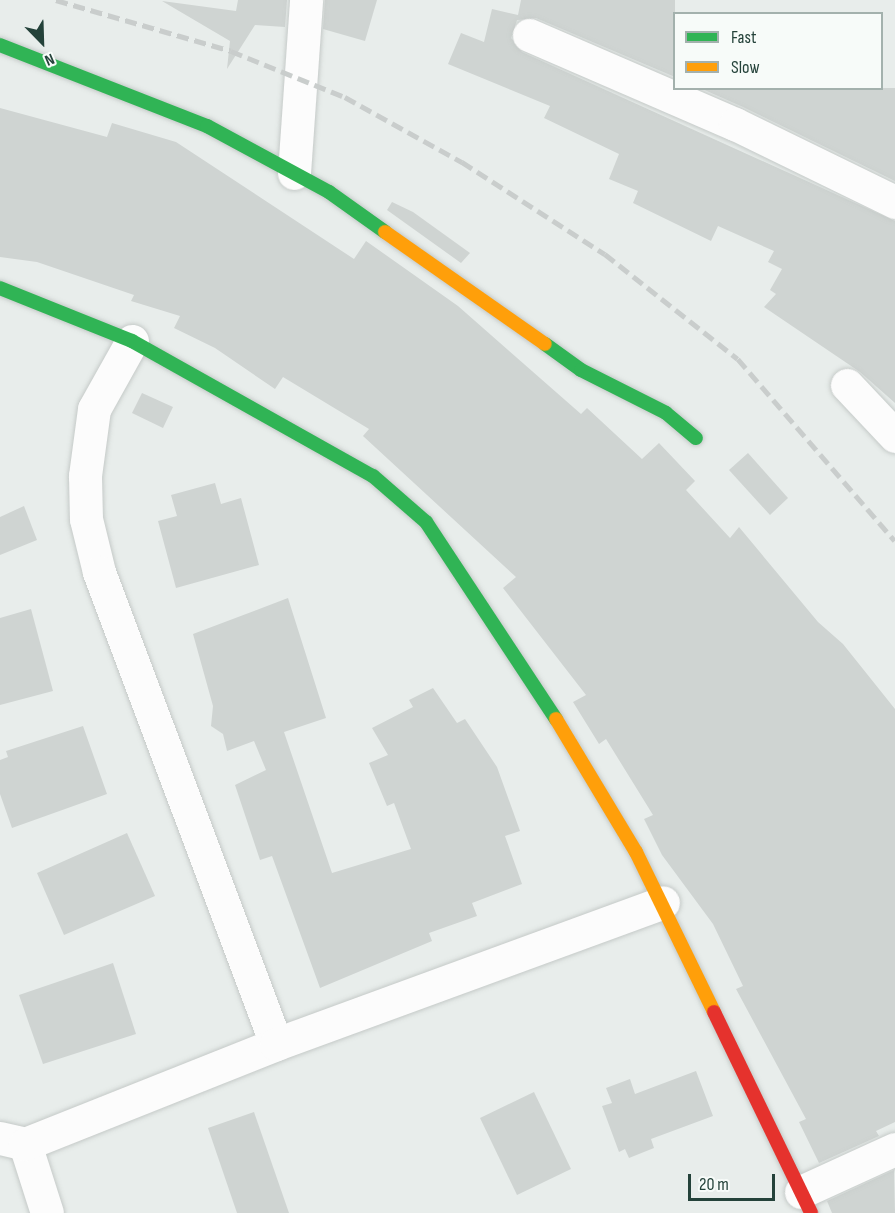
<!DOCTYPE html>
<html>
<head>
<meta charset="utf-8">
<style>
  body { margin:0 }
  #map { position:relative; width:895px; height:1213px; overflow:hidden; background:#e8edeb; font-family:"Sofia Sans Condensed",sans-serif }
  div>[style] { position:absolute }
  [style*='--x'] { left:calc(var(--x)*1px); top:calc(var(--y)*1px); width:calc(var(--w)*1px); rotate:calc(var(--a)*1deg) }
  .building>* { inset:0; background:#cfd4d2 }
  .roads { filter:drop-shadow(0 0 2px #c5cac8) drop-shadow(0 0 2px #c5cac8) }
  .street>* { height:33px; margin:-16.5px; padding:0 16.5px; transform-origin:16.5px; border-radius:16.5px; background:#fcfcfc }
  .fast>* { height:14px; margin:-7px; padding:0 7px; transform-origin:7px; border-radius:7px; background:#30b455 }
  .slow>* { height:14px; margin:-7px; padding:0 7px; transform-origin:7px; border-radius:7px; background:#ff9f0a }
  .jam>* { height:14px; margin:-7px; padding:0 7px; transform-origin:7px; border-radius:7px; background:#e5322d }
  .rail>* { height:4.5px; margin-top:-2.25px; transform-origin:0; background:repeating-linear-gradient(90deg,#c9cdcc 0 12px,transparent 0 18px) }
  span { translate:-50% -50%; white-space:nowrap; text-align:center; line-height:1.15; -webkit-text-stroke:4.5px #f7fbf9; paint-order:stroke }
  .legend { position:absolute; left:673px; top:12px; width:210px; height:78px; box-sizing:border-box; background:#f7fbf9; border:2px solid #a3b1ad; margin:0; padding:8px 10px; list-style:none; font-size:18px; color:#24423a }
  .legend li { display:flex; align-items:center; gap:12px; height:30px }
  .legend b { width:30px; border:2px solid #a3b1ad }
  .north { position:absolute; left:12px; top:12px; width:60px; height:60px; -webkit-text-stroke:4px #f7fbf9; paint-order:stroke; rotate:157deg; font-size:16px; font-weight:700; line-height:24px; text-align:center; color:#24423a }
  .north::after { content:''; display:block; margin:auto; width:21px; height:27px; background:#24423a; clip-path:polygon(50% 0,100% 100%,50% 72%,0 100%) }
  .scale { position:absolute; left:688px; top:1174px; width:87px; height:27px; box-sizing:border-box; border:3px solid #24423a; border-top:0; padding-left:8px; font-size:18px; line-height:21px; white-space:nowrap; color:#24423a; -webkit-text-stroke:4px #f7fbf9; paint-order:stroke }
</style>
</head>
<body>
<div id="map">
  <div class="building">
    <div style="clip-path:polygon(238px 0,287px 0,285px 27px,255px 25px,227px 69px,230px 41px,162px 1px,236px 11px)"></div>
    <div style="clip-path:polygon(325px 0,377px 0,365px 41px,323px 29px)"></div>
    <div style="clip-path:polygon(521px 0,675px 0,675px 77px,536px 18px,517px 20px,511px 38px,522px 52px,895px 221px,895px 403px,860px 372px,764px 307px,776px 294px,770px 290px,782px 269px,768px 262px,774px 251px,718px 226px,711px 241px,633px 203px,638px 191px,609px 179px,619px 154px,544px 118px,550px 106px,448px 64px,461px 33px,484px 42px,492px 9px,518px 15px)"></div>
    <div style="clip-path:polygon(700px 88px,895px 88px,895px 181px,743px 107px)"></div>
    <div style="clip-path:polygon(0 108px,107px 137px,112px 123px,176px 142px,354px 259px,366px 241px,458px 306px,581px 414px,587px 408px,642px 459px,659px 443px,695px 481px,686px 490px,730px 538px,739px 527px,818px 622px,843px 644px,895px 709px,895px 1122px,876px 1131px,879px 1136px,819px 1163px,799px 1122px,806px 1119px,736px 989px,743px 986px,713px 924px,662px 855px,644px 819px,653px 815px,606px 739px,599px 744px,573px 702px,586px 695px,503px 588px,516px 577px,363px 436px,369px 429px,283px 377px,275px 389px,215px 348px,174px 328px,180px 316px,131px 301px,134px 295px,37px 262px,0 257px)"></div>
    <div style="clip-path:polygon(392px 202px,413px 212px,470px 253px,461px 263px,387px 210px)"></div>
    <div style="clip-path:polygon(142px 393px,173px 407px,163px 428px,132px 413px)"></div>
    <div style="clip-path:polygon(748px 453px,788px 498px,770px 515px,729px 470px)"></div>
    <div style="clip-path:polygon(215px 483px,221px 504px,241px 498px,259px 565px,176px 588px,158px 521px,177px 516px,171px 495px)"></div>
    <div style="clip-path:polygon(24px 506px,37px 540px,0 555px,0 517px)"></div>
    <div style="clip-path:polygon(288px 598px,326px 718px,284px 732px,332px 873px,411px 849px,394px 803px,387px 806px,369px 763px,388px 755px,372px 728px,413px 707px,409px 700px,433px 688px,457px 723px,465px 719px,497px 767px,520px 831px,505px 836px,522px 884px,472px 903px,477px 916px,429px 933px,432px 941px,320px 988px,272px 856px,260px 860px,235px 785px,266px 770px,254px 741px,227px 751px,223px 734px,211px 726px,213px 706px,193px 634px)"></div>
    <div style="clip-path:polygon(31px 609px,53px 691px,0 705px,0 618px)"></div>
    <div style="clip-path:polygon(83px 726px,107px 794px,12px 828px,0 794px,0 760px,8px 757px,6px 751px)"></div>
    <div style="clip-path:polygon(127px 833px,155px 896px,64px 935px,37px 873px)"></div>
    <div style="clip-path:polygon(113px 963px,136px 1034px,43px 1064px,19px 995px)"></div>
    <div style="clip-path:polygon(696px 1071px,713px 1116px,651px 1139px,654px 1148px,629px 1158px,625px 1149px,619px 1152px,602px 1106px,612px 1103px,606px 1088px,630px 1079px,635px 1094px)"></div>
    <div style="clip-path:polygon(534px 1092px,571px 1169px,517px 1195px,480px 1118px)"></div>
    <div style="clip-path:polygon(254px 1112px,289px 1213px,237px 1213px,208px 1128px)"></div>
    <div style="clip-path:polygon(894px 1170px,895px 1213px,832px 1213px,827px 1201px)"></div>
  </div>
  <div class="roads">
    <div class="street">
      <div style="--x:529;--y:35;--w:224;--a:23.4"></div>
      <div style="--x:735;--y:124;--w:178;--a:26"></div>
      <div style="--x:294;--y:173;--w:173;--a:-86"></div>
      <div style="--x:132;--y:341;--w:78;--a:119.2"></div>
      <div style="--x:94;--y:409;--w:68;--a:97.7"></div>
      <div style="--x:85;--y:476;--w:43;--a:88.7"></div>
      <div style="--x:86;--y:519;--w:55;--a:76.2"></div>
      <div style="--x:99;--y:572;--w:504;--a:69.44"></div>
      <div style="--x:847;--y:385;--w:70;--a:46.7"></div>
      <div style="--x:0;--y:1138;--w:26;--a:13"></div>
      <div style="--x:25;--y:1144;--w:72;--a:72.3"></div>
      <div style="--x:25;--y:1144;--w:270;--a:-21.7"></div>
      <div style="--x:276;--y:1044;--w:412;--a:-20.1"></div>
      <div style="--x:801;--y:1192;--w:103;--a:-24.6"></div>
    </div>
    <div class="fast">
      <div style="--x:0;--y:45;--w:222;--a:21.4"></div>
      <div style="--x:207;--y:126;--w:139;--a:28.4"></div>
      <div style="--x:329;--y:192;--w:69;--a:35.5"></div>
      <div style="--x:0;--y:288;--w:142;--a:21.9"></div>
      <div style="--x:132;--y:341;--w:276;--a:29.3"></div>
      <div style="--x:373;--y:476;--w:70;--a:41"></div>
      <div style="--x:426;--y:522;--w:236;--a:56.6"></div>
      <div style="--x:545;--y:344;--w:44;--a:35.8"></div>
      <div style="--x:581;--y:370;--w:95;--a:26.8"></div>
      <div style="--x:666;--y:413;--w:39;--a:40"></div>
    </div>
    <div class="slow">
      <div style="--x:385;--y:232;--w:195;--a:35"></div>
      <div style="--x:556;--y:719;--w:155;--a:59"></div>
      <div style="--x:636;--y:852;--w:178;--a:64"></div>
    </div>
    <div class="jam">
      <div style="--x:714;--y:1012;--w:223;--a:64.2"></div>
    </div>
  </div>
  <div class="rail">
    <div style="--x:56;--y:0;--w:182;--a:16.2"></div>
    <div style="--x:231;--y:51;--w:123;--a:22"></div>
    <div style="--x:345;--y:97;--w:134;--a:29.1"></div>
    <div style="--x:462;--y:162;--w:170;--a:32.8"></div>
    <div style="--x:605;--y:254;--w:169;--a:38.3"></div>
    <div style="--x:738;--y:359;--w:240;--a:49.2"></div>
  </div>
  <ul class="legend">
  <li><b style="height:8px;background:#30b455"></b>Fast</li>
  <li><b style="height:8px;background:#ff9f0a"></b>Slow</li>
  </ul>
  <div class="north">N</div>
  <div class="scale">20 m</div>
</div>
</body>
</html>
